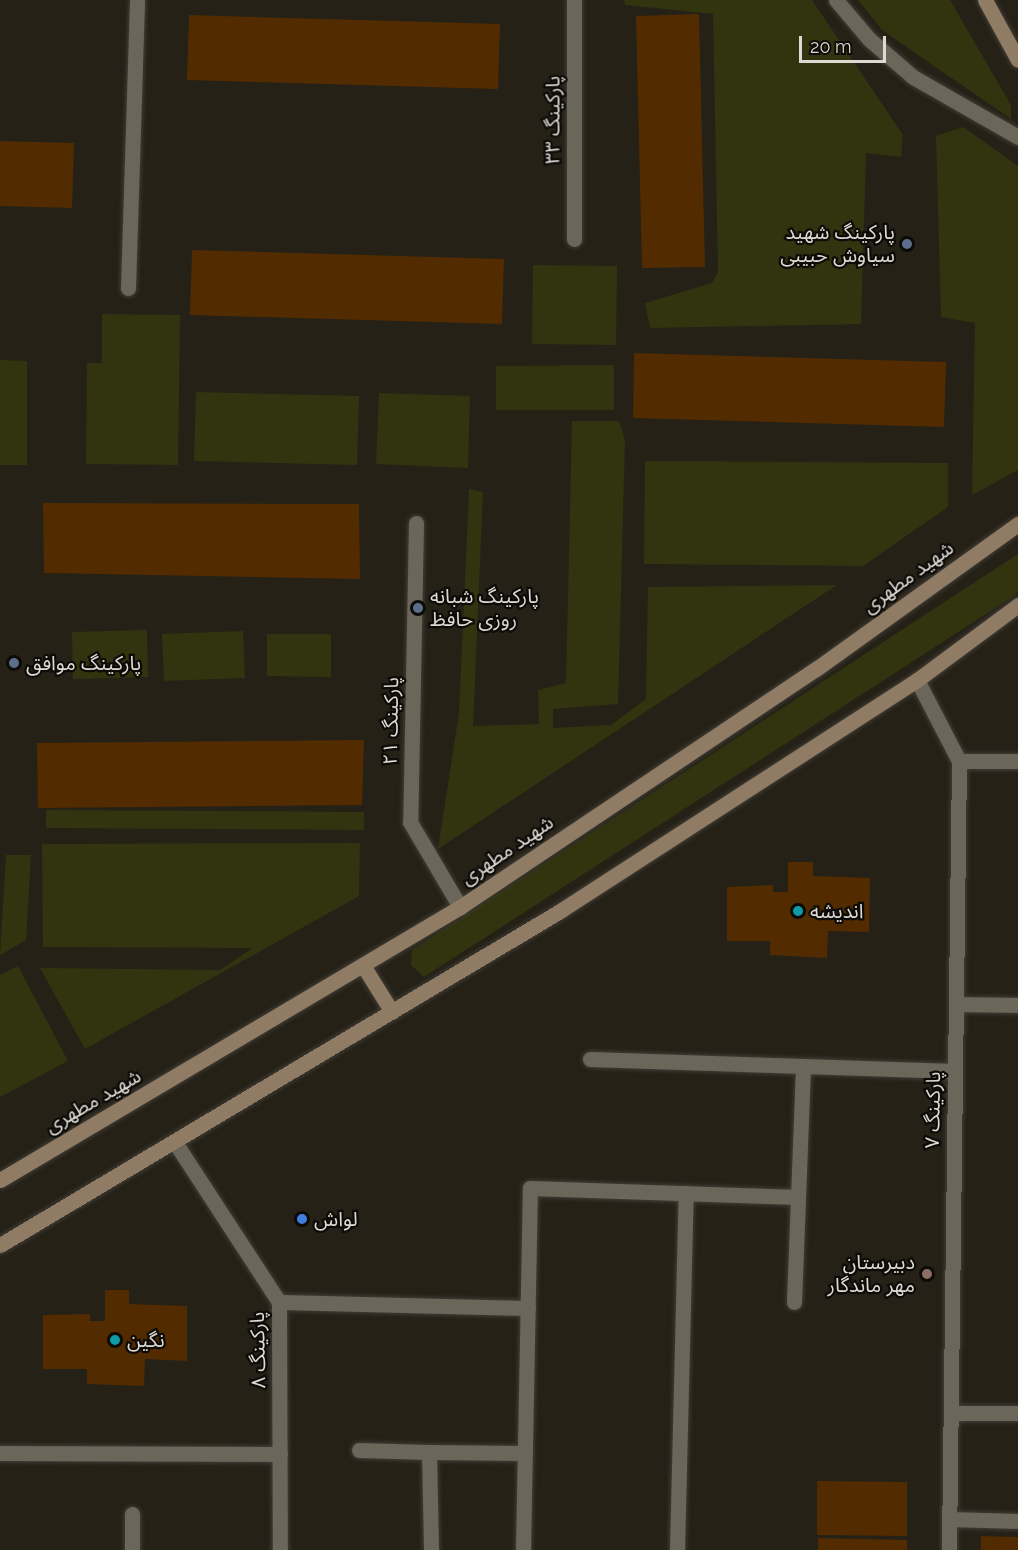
<!DOCTYPE html>
<html>
<head>
<meta charset="utf-8">
<style>
  body { margin:0 }
  #map { position:relative; width:1018px; height:1550px; overflow:hidden; background:#252117; font-family:Raleway,"Noto Sans Arabic",sans-serif }
  div>[style] { position:absolute }
  [style*='--x'] { left:calc(var(--x)*1px); top:calc(var(--y)*1px); width:calc(var(--w)*1px); rotate:calc(var(--a)*1deg) }
  .green>* { inset:0; background:#31340f }
  .building>* { inset:0; background:#522b00 }
  .roads { filter:drop-shadow(0 0 2px #403d36) drop-shadow(0 0 2px #403d36) }
  .service>* { height:15px; margin:-7.5px; padding:0 7.5px; transform-origin:7.5px; border-radius:7.5px; background:#6a665a }
  .minor>* { height:15px; margin:-7.5px; padding:0 7.5px; transform-origin:7.5px; border-radius:7.5px; background:#6a665a }
  .tertiary>* { height:15px; margin:-7.5px; padding:0 7.5px; transform-origin:7.5px; border-radius:7.5px; background:#6a665a }
  .secondary>* { height:15px; margin:-7.5px; padding:0 7.5px; transform-origin:7.5px; border-radius:7.5px; background:#907c64 }
  .dots>* { width:16px; height:16px; translate:-50% -50%; box-sizing:border-box; border:3px solid #0d0b07; border-radius:50% }
  span { translate:-50% -50%; white-space:nowrap; text-align:center; line-height:1.15; -webkit-text-stroke:4.5px #0d0b07; paint-order:stroke }
  .street-label { font-size:20px; color:#dddad4 }
  .poi-label { font-size:20px; color:#dddad4 }
  .right { translate:-100% -50%; text-align:right }
  .left { translate:0 -50%; text-align:left }
  .scale { position:absolute; left:799px; top:36px; width:87px; height:27px; box-sizing:border-box; border:3px solid #dddad4; border-top:0; padding-left:8px; font-size:18px; line-height:21px; white-space:nowrap; color:#dddad4; -webkit-text-stroke:4px #0d0b07; paint-order:stroke }
</style>
</head>
<body>
<div id="map">
  <div class="green">
    <div style="clip-path:polygon(624px 0,812px 0,903px 135px,901px 157px,866px 153px,861px 324px,650px 328px,645px 303px,712px 283px,718px 272px,713px 14px,625px 5px)"></div>
    <div style="clip-path:polygon(858px 0,950px 0,1011px 105px,1011px 119px,882px 30px)"></div>
    <div style="clip-path:polygon(963px 127px,1018px 166px,1018px 470px,972px 495px,975px 323px,941px 317px,936px 136px)"></div>
    <div style="clip-path:polygon(533px 265px,617px 266px,616px 345px,532px 344px)"></div>
    <div style="clip-path:polygon(102px 314px,180px 315px,178px 465px,86px 464px,87px 363px,102px 363px)"></div>
    <div style="clip-path:polygon(0 360px,27px 361px,27px 465px,0 465px)"></div>
    <div style="clip-path:polygon(614px 365px,614px 410px,496px 410px,496px 366px)"></div>
    <div style="clip-path:polygon(196px 392px,359px 396px,357px 465px,194px 461px)"></div>
    <div style="clip-path:polygon(379px 393px,470px 396px,468px 468px,376px 464px)"></div>
    <div style="clip-path:polygon(572px 421px,619px 421px,625px 440px,618px 704px,553px 709px,553px 728px,611px 725px,646px 699px,648px 587px,837px 585px,438px 849px,459px 713px,469px 489px,483px 492px,473px 726px,539px 724px,538px 690px,566px 683px)"></div>
    <div style="clip-path:polygon(645px 461px,948px 463px,948px 507px,863px 566px,644px 564px)"></div>
    <div style="clip-path:polygon(1018px 554px,1018px 592px,1011px 598px,424px 977px,411px 965px,412px 950px)"></div>
    <div style="clip-path:polygon(147px 630px,148px 677px,73px 679px,72px 632px)"></div>
    <div style="clip-path:polygon(243px 631px,245px 678px,164px 681px,162px 634px)"></div>
    <div style="clip-path:polygon(267px 634px,331px 634px,331px 677px,267px 676px)"></div>
    <div style="clip-path:polygon(46px 810px,364px 812px,364px 830px,46px 828px)"></div>
    <div style="clip-path:polygon(360px 843px,359px 896px,85px 1049px,40px 968px,220px 970px,253px 948px,43px 947px,42px 844px)"></div>
    <div style="clip-path:polygon(6px 855px,31px 855px,26px 940px,0 955px)"></div>
    <div style="clip-path:polygon(18px 966px,68px 1061px,0 1097px,0 975px)"></div>
  </div>
  <div class="building">
    <div style="clip-path:polygon(699px 14px,705px 267px,642px 268px,636px 16px)"></div>
    <div style="clip-path:polygon(189px 15px,500px 24px,498px 89px,187px 80px)"></div>
    <div style="clip-path:polygon(0 141px,74px 143px,72px 208px,0 206px)"></div>
    <div style="clip-path:polygon(192px 250px,504px 259px,502px 324px,190px 315px)"></div>
    <div style="clip-path:polygon(634px 353px,946px 362px,944px 427px,633px 418px)"></div>
    <div style="clip-path:polygon(43px 503px,359px 504px,360px 579px,44px 573px)"></div>
    <div style="clip-path:polygon(364px 740px,362px 805px,38px 808px,37px 743px)"></div>
    <div style="clip-path:polygon(788px 862px,813px 862px,813px 876px,870px 878px,869px 932px,828px 931px,827px 958px,770px 955px,770px 941px,727px 941px,727px 887px,773px 885px,773px 892px,788px 892px)"></div>
    <div style="clip-path:polygon(105px 1290px,129px 1290px,129px 1304px,187px 1306px,187px 1361px,145px 1359px,144px 1386px,87px 1384px,87px 1369px,43px 1369px,43px 1315px,90px 1314px,90px 1321px,105px 1321px)"></div>
    <div style="clip-path:polygon(817px 1481px,907px 1482px,907px 1536px,817px 1535px)"></div>
    <div style="clip-path:polygon(981px 1536px,1018px 1537px,1018px 1550px,981px 1550px)"></div>
    <div style="clip-path:polygon(818px 1538px,907px 1540px,907px 1550px,818px 1550px)"></div>
  </div>
  <div class="roads">
    <div class="service">
      <div style="--x:574;--y:0;--w:239;--a:90"></div>
      <div style="--x:959;--y:761;--w:59;--a:0"></div>
      <div style="--x:956;--y:1004;--w:62;--a:0.9"></div>
      <div style="--x:590;--y:1059;--w:365;--a:1.9"></div>
      <div style="--x:279;--y:1302;--w:249;--a:1.4"></div>
      <div style="--x:794;--y:1302;--w:236;--a:-87.8"></div>
      <div style="--x:359;--y:1450;--w:70;--a:1.6"></div>
      <div style="--x:429;--y:1452;--w:98;--a:88.8"></div>
      <div style="--x:429;--y:1452;--w:96;--a:0.6"></div>
      <div style="--x:0;--y:1453;--w:280;--a:0.2"></div>
      <div style="--x:132;--y:1514;--w:36;--a:90"></div>
      <div style="--x:949;--y:1519;--w:69;--a:1.7"></div>
      <div style="--x:523;--y:1550;--w:362;--a:-88.9"></div>
      <div style="--x:530;--y:1188;--w:268;--a:1.9"></div>
      <div style="--x:677;--y:1550;--w:357;--a:-88.6"></div>
    </div>
    <div class="minor">
      <div style="--x:128;--y:288;--w:288;--a:-88.2"></div>
      <div style="--x:416;--y:523;--w:299;--a:91.1"></div>
      <div style="--x:410;--y:822;--w:99;--a:59.5"></div>
      <div style="--x:951;--y:1413;--w:67;--a:0"></div>
    </div>
    <div class="tertiary">
      <div style="--x:836;--y:0;--w:51;--a:49.8"></div>
      <div style="--x:869;--y:39;--w:58;--a:40.8"></div>
      <div style="--x:913;--y:77;--w:121;--a:29.7"></div>
      <div style="--x:917;--y:680;--w:91;--a:62.6"></div>
      <div style="--x:959;--y:761;--w:789;--a:90.73"></div>
      <div style="--x:176;--y:1144;--w:189;--a:56.9"></div>
      <div style="--x:279;--y:1302;--w:248;--a:89.8"></div>
    </div>
    <div class="secondary">
      <div style="--x:985;--y:0;--w:68;--a:61.2"></div>
      <div style="--x:364;--y:967;--w:53;--a:58.1"></div>
      <div style="--x:0;--y:1180;--w:535;--a:-30.69"></div>
      <div style="--x:460;--y:907;--w:428;--a:-33.8"></div>
      <div style="--x:816;--y:669;--w:249;--a:-35.7"></div>
      <div style="--x:0;--y:1245;--w:652;--a:-30.81"></div>
      <div style="--x:560;--y:911;--w:425;--a:-32.9"></div>
      <div style="--x:917;--y:680;--w:126;--a:-36.6"></div>
    </div>
  </div>
  <div class="dots">
    <div style="left:907px;top:244px;background:#5c6f8a"></div>
    <div style="left:418px;top:608px;background:#5c6f8a"></div>
    <div style="left:14px;top:663px;background:#5c6f8a"></div>
    <div style="left:798px;top:911px;background:#0f9aa8"></div>
    <div style="left:302px;top:1219px;background:#3f7fe0"></div>
    <div style="left:927px;top:1274px;background:#8d6e63"></div>
    <div style="left:115px;top:1340px;background:#0f9aa8"></div>
  </div>
  <div class="street-label">
    <span style="left:553px;top:120px;rotate:-90deg">پارکینگ ۳۳</span>
    <span style="left:908px;top:577px;rotate:-36deg">شهید مطهری</span>
    <span style="left:391px;top:721px;rotate:-89deg">پارکینگ ۲۱</span>
    <span style="left:507px;top:850px;rotate:-34deg">شهید مطهری</span>
    <span style="left:93px;top:1101px;rotate:-30deg">شهید مطهری</span>
    <span style="left:933px;top:1110px;rotate:-89deg">پارکینگ ۷</span>
    <span style="left:258px;top:1350px;rotate:-91deg">پارکینگ ۸</span>
  </div>
  <div class="poi-label">
    <span class="right" style="left:895px;top:244px">پارکینگ شهید<br>سیاوش حبیبی</span>
    <span class="left" style="left:430px;top:608px">پارکینگ شبانه<br>روزی حافظ</span>
    <span class="left" style="left:26px;top:663px">پارکینگ موافق</span>
    <span class="left" style="left:810px;top:911px">اندیشه</span>
    <span class="left" style="left:314px;top:1219px">لواش</span>
    <span class="right" style="left:915px;top:1274px">دبیرستان<br>مهر ماندگار</span>
    <span class="left" style="left:127px;top:1340px">نگین</span>
  </div>
  <div class="scale">20 m</div>
</div>
</body>
</html>
